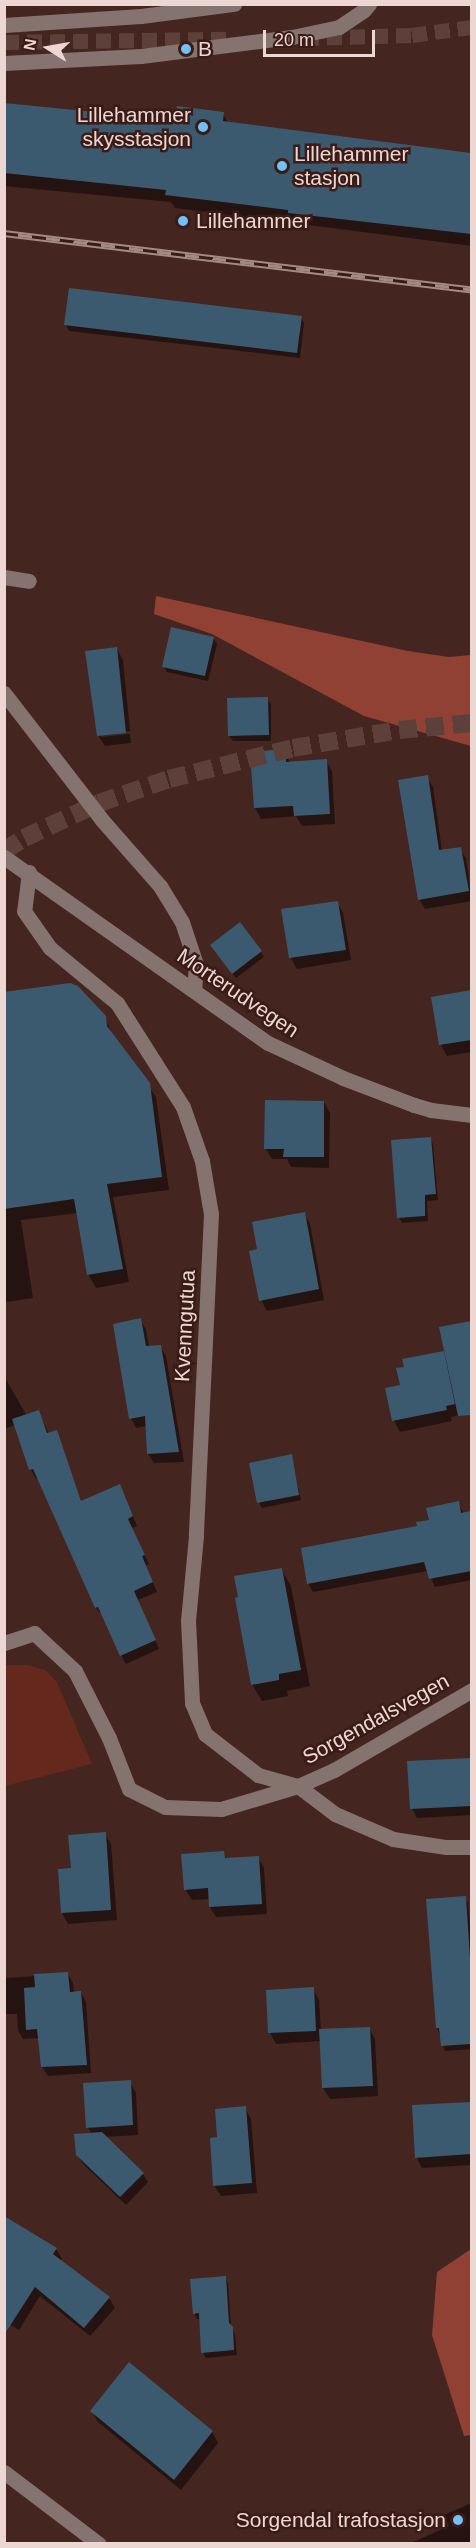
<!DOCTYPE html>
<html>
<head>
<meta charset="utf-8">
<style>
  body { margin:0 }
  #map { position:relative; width:476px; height:2548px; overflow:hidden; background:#45251f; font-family:Arial,sans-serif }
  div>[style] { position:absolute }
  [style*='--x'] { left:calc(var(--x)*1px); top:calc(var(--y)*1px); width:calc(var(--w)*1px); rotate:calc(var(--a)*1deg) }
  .green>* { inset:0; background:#65281d }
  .forest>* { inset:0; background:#914133 }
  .shadow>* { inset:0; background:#0007 }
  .building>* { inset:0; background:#3c5a6f }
  .major-tunnel>* { height:15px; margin-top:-7.5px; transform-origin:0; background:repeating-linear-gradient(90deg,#5e403a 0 15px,transparent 0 23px) }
  .highway-tunnel>* { height:18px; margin-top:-9px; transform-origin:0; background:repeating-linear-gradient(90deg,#5e403a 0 18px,transparent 0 27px) }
  .minor>* { height:15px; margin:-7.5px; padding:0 7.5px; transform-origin:7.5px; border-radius:7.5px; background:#84736f }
  .rail>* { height:7px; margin-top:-3.5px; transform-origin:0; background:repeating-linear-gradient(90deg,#3a1b16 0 14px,#a48a85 0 28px); box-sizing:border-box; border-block:2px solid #a48a85 }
  .dots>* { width:16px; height:16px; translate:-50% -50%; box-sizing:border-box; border:3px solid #3a1b16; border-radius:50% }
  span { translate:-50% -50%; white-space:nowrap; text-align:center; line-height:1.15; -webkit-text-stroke:5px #3a1b16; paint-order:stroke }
  .poi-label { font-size:21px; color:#edd7d3 }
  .left { translate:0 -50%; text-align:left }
  .right { translate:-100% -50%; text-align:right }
  .street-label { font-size:21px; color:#edd7d3 }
  .frame { position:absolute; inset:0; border:6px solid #edd7d3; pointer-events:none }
  .north { position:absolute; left:18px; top:18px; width:60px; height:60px; -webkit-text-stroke:4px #3a1b16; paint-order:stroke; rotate:281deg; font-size:16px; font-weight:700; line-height:24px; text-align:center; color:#edd7d3 }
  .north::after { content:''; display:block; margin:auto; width:21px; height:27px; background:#edd7d3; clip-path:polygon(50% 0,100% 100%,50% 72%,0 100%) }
  .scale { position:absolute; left:263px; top:30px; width:112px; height:27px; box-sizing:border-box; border:3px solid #edd7d3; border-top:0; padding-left:8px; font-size:18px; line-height:21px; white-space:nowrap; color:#edd7d3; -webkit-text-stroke:4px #3a1b16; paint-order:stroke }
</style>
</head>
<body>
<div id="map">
  <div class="green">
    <div style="clip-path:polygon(5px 1665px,27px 1665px,45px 1670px,57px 1682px,92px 1764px,5px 1786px)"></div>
  </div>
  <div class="forest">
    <div style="clip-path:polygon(156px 596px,408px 651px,449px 657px,471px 655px,471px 746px,364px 716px,212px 634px,154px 614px)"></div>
    <div style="clip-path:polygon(471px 2249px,472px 2435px,464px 2436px,432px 2335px,437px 2272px)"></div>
  </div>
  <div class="shadow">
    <div style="clip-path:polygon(4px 105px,176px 122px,223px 114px,229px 124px,472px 155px,472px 246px,175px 208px,171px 202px,4px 186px)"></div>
    <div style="clip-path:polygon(301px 317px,304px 323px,300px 358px,69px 331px,66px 325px)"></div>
    <div style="clip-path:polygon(213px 638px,217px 644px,208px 681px,167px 672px,164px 667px)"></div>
    <div style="clip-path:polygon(117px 649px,123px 660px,130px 731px,101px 734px,101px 737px,130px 734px,131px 743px,105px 746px,98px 735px)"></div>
    <div style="clip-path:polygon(267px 698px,271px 704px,271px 741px,233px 741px,229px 736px)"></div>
    <div style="clip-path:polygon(284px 751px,290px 763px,326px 761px,332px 771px,335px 824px,302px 826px,296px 816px,261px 819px,255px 808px,252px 753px)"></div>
    <div style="clip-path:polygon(427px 777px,433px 787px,442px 851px,460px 849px,466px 858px,472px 901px,425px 909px,419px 899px)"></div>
    <div style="clip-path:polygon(337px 902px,343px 913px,351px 960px,297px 969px,291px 958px,283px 911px)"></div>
    <div style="clip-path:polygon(215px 951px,261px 952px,264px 957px,236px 978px)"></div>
    <div style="clip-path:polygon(472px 992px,472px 1052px,447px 1056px,441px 1045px,433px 998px)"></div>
    <div style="clip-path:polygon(4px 994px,105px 1017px,113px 1037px,156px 1097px,169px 1190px,113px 1197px,129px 1282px,96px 1288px,88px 1274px,78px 1213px,21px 1220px,33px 1298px,7px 1302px,4px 1297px)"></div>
    <div style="clip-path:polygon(324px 1102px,330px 1113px,329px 1168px,291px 1167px,287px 1159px,272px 1159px,265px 1148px)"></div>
    <div style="clip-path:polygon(430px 1139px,433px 1144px,438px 1200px,427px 1201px,428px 1221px,402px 1223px,399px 1217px)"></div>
    <div style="clip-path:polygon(304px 1213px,310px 1224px,324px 1300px,267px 1311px,261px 1300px,259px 1251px)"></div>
    <div style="clip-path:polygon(140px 1320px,146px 1329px,149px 1347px,160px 1346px,166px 1356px,184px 1462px,154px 1463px,148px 1454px,147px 1426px,136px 1428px,131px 1418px)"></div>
    <div style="clip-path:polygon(472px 1322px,472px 1381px,457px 1384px,460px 1415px,451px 1417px,452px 1421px,400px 1432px,394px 1421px,387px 1389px,401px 1386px,443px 1352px,447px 1359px,441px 1329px)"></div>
    <div style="clip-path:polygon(4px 1376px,27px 1416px,38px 1411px,49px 1434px,56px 1431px,82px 1503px,119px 1486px,124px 1495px,137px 1526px,132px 1528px,149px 1564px,146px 1566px,157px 1592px,138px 1600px,159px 1649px,126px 1664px,121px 1655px,103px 1616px,96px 1608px,38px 1478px,36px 1479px,31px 1470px,15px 1425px,4px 1429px)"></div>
    <div style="clip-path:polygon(291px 1456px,301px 1500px,262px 1508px,259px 1502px)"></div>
    <div style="clip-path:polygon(458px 1503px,464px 1514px,472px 1512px,472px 1580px,435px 1587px,428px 1571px,313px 1592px,308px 1583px,418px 1527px)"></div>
    <div style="clip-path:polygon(281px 1569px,291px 1586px,310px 1686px,287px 1691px,288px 1696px,262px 1701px,252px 1684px)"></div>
    <div style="clip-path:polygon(472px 1759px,472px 1815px,417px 1818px,412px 1809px,409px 1763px)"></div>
    <div style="clip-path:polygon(105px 1834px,111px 1844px,117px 1920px,68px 1924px,62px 1913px,59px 1870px,72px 1870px)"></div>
    <div style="clip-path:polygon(223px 1853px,227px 1859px,258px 1857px,264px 1868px,267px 1914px,216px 1917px,210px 1907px,210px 1899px,192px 1900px,185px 1889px)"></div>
    <div style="clip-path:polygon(465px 1897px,468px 1903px,472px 1948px,472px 2049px,445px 2051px,437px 2028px)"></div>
    <div style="clip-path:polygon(68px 1974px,73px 1983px,74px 1993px,81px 1993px,86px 2002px,91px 2073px,48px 2076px,42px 2067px,40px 2038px,23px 2039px,18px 2030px,17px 2014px,4px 2014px,4px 1978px)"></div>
    <div style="clip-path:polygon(313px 1989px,319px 2000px,321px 2031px,369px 2028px,375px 2039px,378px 2096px,330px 2099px,323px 2088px,321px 2041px,276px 2044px,270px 2033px)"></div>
    <div style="clip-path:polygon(130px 2082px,136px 2093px,138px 2135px,105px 2137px,143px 2174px,148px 2182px,126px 2205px,83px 2164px,77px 2155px,92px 2135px,88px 2127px)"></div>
    <div style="clip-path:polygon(472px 2103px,472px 2165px,422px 2168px,416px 2157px,413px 2107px)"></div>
    <div style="clip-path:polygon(245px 2108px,251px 2119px,257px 2193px,221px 2196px,214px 2185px,218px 2139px)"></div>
    <div style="clip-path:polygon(56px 2249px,62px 2259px,60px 2261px,109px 2298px,115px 2308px,90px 2336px,40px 2296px,19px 2330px,4px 2321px)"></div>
    <div style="clip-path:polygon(225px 2277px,228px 2283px,231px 2327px,235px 2334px,237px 2355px,206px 2358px,203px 2352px,200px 2319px,197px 2319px,194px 2313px)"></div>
    <div style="clip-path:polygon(129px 2365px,212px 2432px,218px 2443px,181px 2490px,98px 2422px,92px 2411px)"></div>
    <div style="clip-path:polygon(472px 2503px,472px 2544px,409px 2544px,449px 2526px,444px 2515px)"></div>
  </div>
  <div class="building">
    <div style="clip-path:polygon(4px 103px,175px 120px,177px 106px,224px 112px,223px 121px,471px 153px,471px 234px,288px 213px,288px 210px,165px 195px,166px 190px,4px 173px)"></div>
    <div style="clip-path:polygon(69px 288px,302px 316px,297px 353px,64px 325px)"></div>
    <div style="clip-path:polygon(171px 627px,214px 637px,205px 676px,162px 667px)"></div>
    <div style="clip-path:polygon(117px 647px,126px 733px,97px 736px,85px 651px)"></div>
    <div style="clip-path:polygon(268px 697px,269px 735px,228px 736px,227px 698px)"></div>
    <div style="clip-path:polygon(285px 749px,286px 762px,327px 759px,330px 814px,294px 816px,293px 806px,254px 808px,250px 752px)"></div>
    <div style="clip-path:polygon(428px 775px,439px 850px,461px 847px,469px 891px,418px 900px,398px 780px)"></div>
    <div style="clip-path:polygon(338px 901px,346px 950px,289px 958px,281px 909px)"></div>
    <div style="clip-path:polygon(240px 922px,262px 951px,232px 974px,210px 945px)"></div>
    <div style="clip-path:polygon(70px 983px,78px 986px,106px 1016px,107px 1026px,150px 1083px,162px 1177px,107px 1184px,123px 1269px,87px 1275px,74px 1199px,4px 1209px,4px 992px)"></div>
    <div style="clip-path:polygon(471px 990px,471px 1040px,439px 1045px,431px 997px)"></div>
    <div style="clip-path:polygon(265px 1100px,324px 1101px,324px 1157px,283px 1157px,284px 1149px,264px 1149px)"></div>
    <div style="clip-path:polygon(431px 1137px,436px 1194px,425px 1195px,425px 1216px,397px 1218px,391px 1140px)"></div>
    <div style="clip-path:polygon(305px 1212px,319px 1289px,259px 1301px,249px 1251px,257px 1249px,252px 1222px)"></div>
    <div style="clip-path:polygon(141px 1318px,146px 1346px,161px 1345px,179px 1452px,147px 1454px,145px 1416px,129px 1419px,113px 1324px)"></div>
    <div style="clip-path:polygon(471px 1321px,471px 1415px,458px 1416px,439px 1327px)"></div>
    <div style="clip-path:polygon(444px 1351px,455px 1404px,446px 1406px,447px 1410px,392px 1421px,385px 1388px,400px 1385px,396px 1368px,404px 1367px,402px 1359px)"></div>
    <div style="clip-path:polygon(39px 1410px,47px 1433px,57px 1430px,81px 1501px,120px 1484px,133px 1516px,128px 1519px,145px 1555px,142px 1556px,153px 1582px,134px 1591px,156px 1640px,120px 1656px,98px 1607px,95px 1608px,33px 1469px,29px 1470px,12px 1419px)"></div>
    <div style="clip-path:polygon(292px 1454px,299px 1495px,257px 1503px,249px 1463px)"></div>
    <div style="clip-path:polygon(459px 1501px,461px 1513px,471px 1511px,471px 1571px,429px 1579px,424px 1562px,307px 1584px,301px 1548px,417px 1526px,416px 1522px,429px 1520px,426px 1508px)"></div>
    <div style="clip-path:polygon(282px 1568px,301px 1670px,279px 1674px,279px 1680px,251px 1685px,235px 1598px,238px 1597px,234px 1576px)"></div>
    <div style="clip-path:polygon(471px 1758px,471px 1806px,410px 1809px,407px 1761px)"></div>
    <div style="clip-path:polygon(106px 1832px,111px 1910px,61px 1913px,58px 1869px,71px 1868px,68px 1835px)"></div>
    <div style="clip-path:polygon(224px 1851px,225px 1858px,259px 1856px,262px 1904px,209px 1907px,208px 1888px,184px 1890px,181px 1854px)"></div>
    <div style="clip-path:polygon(466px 1896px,471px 1974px,471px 2044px,441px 2046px,439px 2028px,436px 2028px,426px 1899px)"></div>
    <div style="clip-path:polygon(68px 1972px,70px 1992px,81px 1991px,87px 2065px,41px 2067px,37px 2029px,26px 2030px,24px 1988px,35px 1987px,34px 1974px)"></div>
    <div style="clip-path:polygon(314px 1987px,316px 2031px,268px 2033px,266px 1990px)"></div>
    <div style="clip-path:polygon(370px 2027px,373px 2086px,322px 2088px,319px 2029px)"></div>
    <div style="clip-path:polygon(131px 2080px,133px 2125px,86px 2128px,83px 2083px)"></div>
    <div style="clip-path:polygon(471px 2102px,471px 2154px,415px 2158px,412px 2105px)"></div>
    <div style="clip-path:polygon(246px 2106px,252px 2183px,213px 2186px,210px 2138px,217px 2137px,215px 2109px)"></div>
    <div style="clip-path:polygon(102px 2132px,144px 2173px,120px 2197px,76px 2155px,74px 2134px)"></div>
    <div style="clip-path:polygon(4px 2216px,57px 2248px,53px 2254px,110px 2297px,84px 2328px,35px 2287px,4px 2335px)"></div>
    <div style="clip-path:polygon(226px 2276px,229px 2323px,233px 2327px,234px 2350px,201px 2353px,199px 2313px,193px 2314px,190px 2279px)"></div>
    <div style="clip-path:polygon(129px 2362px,213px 2431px,174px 2480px,90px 2411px)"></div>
  </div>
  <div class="major-tunnel">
    <div style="--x:304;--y:38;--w:108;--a:-1.6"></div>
    <div style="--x:412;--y:35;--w:61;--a:-7.6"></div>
    <div style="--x:4;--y:42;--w:228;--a:-0.8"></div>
  </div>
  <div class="highway-tunnel">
    <div style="--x:4;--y:851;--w:24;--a:-33"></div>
    <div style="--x:24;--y:838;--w:83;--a:-25"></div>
    <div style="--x:99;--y:803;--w:74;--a:-18.9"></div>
    <div style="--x:169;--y:779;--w:128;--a:-14"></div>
    <div style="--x:293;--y:748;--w:108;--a:-9.6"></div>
    <div style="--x:399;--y:730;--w:73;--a:-5.5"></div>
  </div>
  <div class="minor">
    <div style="--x:4;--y:25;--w:137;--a:-3.8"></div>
    <div style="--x:141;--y:16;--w:94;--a:-7.4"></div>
    <div style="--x:4;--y:63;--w:137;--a:-2.9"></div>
    <div style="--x:141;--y:56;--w:152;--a:-7.2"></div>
    <div style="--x:292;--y:37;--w:48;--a:-12"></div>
    <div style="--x:339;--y:27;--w:30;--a:-34"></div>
    <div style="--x:364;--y:10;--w:8;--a:-50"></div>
    <div style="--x:4;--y:577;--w:25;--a:9"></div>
    <div style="--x:4;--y:693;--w:160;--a:52.3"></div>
    <div style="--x:102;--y:820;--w:88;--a:48.7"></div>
    <div style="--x:160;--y:886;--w:42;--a:58.6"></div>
    <div style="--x:182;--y:922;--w:44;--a:71.6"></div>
    <div style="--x:196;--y:964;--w:27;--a:94"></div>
    <div style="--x:4;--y:857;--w:323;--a:35.2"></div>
    <div style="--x:268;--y:1043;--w:83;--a:25"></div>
    <div style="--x:343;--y:1078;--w:76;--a:20.8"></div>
    <div style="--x:414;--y:1105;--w:18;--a:16"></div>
    <div style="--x:431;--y:1110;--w:41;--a:7"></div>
    <div style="--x:29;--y:872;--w:39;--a:97"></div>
    <div style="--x:24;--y:911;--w:45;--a:54.9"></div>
    <div style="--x:50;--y:948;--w:87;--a:39.4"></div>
    <div style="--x:117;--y:1003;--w:123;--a:57.6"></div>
    <div style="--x:183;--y:1107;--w:57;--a:70.6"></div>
    <div style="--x:202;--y:1161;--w:54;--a:80.4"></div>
    <div style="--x:211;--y:1214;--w:322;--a:92.7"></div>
    <div style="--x:196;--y:1536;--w:84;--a:95.4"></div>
    <div style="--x:188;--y:1620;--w:83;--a:87.2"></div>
    <div style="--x:192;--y:1703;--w:34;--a:67"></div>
    <div style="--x:205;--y:1734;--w:67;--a:37.7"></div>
    <div style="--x:258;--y:1775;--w:41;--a:15.4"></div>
    <div style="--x:298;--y:1786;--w:46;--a:37.1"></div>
    <div style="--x:335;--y:1814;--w:63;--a:23.3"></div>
    <div style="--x:393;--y:1839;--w:54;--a:8.6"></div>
    <div style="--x:446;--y:1847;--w:26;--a:0"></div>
    <div style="--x:4;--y:1643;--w:32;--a:-18"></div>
    <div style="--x:34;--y:1633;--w:56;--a:42.8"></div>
    <div style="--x:75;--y:1671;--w:75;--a:63.1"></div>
    <div style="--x:109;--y:1738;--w:55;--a:68.6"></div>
    <div style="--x:129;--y:1789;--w:40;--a:26.6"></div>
    <div style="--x:165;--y:1807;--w:56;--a:2"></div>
    <div style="--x:221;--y:1809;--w:80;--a:-16.6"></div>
    <div style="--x:298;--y:1786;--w:39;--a:-24"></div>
    <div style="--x:334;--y:1770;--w:160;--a:-30.1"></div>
    <div style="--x:4;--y:2472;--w:119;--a:37.2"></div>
  </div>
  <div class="rail">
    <div style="--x:4;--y:233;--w:471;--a:6.9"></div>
  </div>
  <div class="dots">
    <div style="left:186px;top:49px;background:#72c1f5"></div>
    <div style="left:203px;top:127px;background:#72c1f5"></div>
    <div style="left:282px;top:166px;background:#72c1f5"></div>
    <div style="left:183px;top:221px;background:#72c1f5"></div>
    <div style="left:458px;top:2520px;background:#72c1f5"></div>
  </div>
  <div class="poi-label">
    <span class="left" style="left:198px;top:49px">B</span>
    <span class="right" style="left:191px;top:127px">Lillehammer<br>skysstasjon</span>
    <span class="left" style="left:294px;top:166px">Lillehammer<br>stasjon</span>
    <span class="left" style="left:196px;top:221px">Lillehammer</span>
    <span class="right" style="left:446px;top:2520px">Sorgendal trafostasjon</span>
  </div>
  <div class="street-label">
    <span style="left:238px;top:993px;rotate:34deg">Morterudvegen</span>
    <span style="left:185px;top:1326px;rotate:-87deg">Kvenngutua</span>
    <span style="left:376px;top:1719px;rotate:-29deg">Sorgendalsvegen</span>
  </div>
  <div class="frame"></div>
  <div class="north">N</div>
  <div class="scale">20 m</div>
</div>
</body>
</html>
